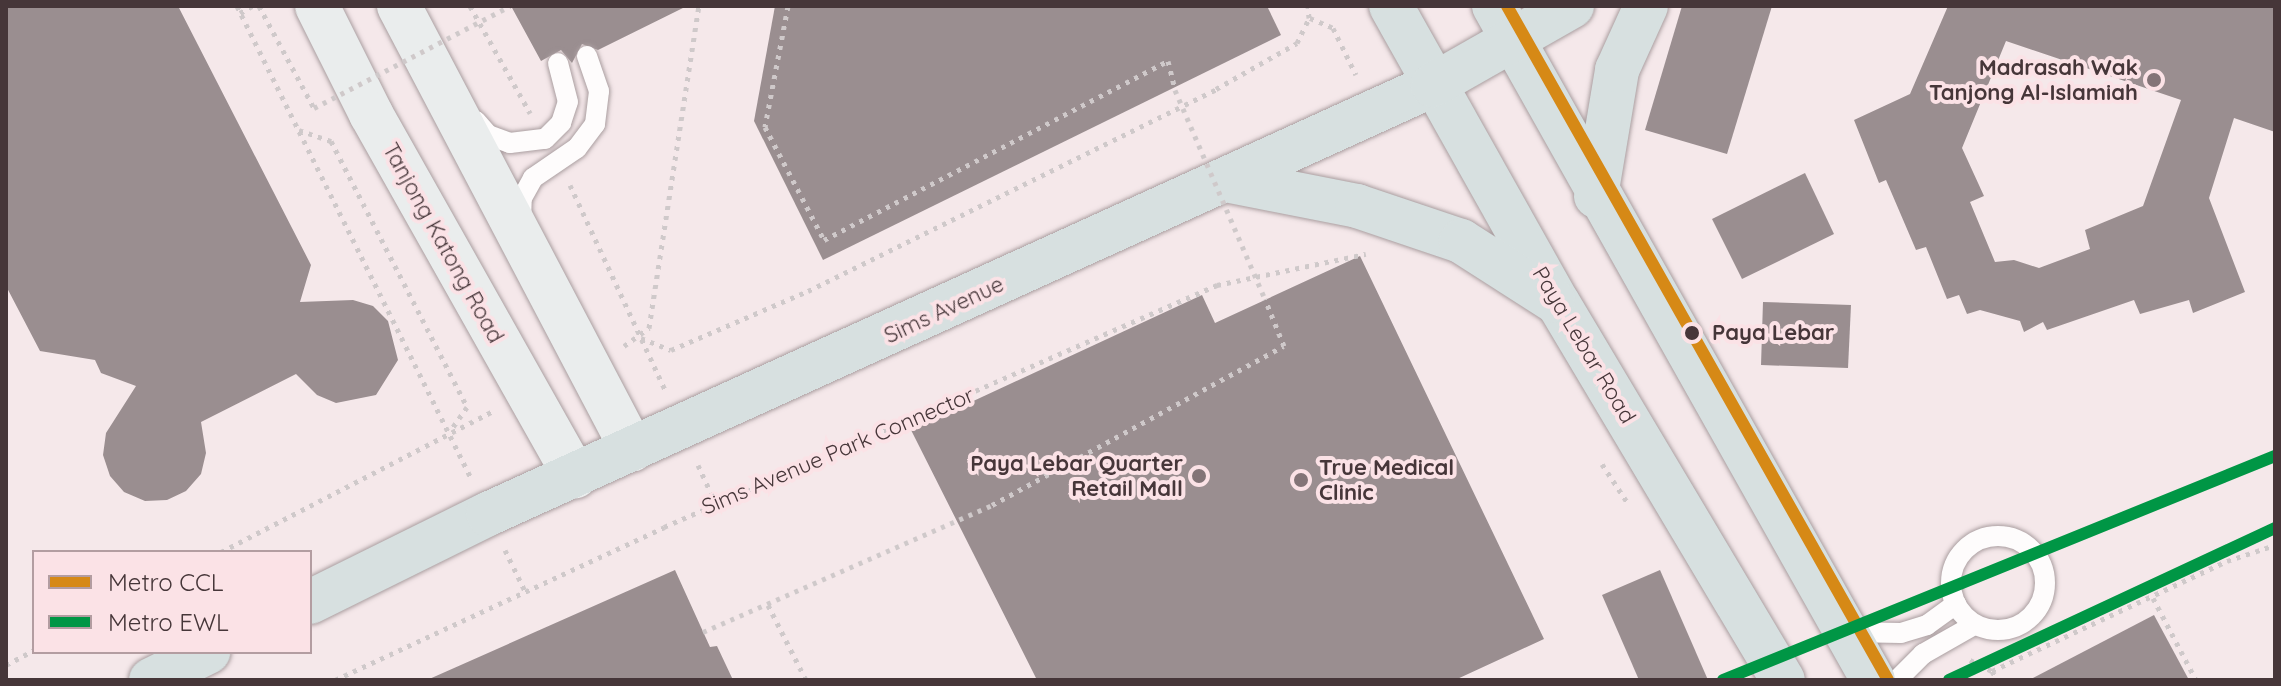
<!DOCTYPE html>
<html>
<head>
<meta charset="utf-8">
<style>
  body { margin:0 }
  #map { position:relative; width:2281px; height:686px; overflow:hidden; background:#f5e8ea; font-family:Quicksand,sans-serif }
  div>[style] { position:absolute }
  [style*='--x'] { left:calc(var(--x)*1px); top:calc(var(--y)*1px); width:calc(var(--w)*1px); rotate:calc(var(--a)*1deg) }
  .building>* { inset:0; background:#9a8e90 }
  .path>* { height:5px; margin-top:-2.5px; transform-origin:0; background:repeating-linear-gradient(90deg,#cfc9ca 0 4px,transparent 0 10px) }
  .roads { filter:drop-shadow(0 0 2px #aa9ea0) drop-shadow(0 0 2px #aa9ea0) }
  .service>* { height:20px; margin:-10px; padding:0 10px; transform-origin:10px; border-radius:10px; background:#fefcfc }
  .service>.ring { margin:-10px; padding:0; box-sizing:content-box; background:none; border:20px solid #fefcfc; border-radius:50% }
  .secondary>* { height:44px; margin:-22px; padding:0 22px; transform-origin:22px; border-radius:22px; background:#eaeded }
  .primary>* { height:44px; margin:-22px; padding:0 22px; transform-origin:22px; border-radius:22px; background:#d7e0e0 }
  .path-bridge>* { height:5px; margin-top:-2.5px; transform-origin:0; background:repeating-linear-gradient(90deg,#cfc9ca 0 4px,transparent 0 10px) }
  .metro-1>* { height:12px; margin:-6px; padding:0 6px; transform-origin:6px; border-radius:6px; background:#d68916 }
  .metro-2>* { height:12px; margin:-6px; padding:0 6px; transform-origin:6px; border-radius:6px; background:#009645 }
  .dots>* { width:22px; height:22px; translate:-50% -50%; box-sizing:border-box; border:4px solid #fbe2e6; border-radius:50% }
  span { translate:-50% -50%; white-space:nowrap; text-align:center; line-height:1.15; -webkit-text-stroke:8px #fbe2e6; paint-order:stroke }
  .poi-label { font-size:22px; color:#463639; font-weight:700 }
  .right { translate:-100% -50%; text-align:right }
  .left { translate:0 -50%; text-align:left }
  .street-label { font-size:22px; color:#463639 }
  .stop-label { font-size:22px; color:#463639; font-weight:700 }
  .frame { position:absolute; inset:0; border:8px solid #463639; pointer-events:none }
  .legend { position:absolute; left:32px; top:550px; width:280px; height:104px; box-sizing:border-box; background:#fbe2e6; border:2px solid #b39da1; margin:0; padding:10px 14px; list-style:none; font-size:24px; color:#463639 }
  .legend li { display:flex; align-items:center; gap:16px; height:40px }
  .legend b { width:40px; border:2px solid #b39da1 }
</style>
</head>
<body>
<div id="map">
  <div class="building">
    <div style="clip-path:polygon(6px 6px,178px 6px,311px 265px,300px 302px,353px 300px,373px 306px,388px 321px,398px 360px,376px 395px,336px 403px,317px 395px,296px 374px,201px 422px,206px 453px,201px 474px,186px 491px,167px 500px,145px 501px,124px 492px,110px 476px,103px 455px,106px 433px,136px 386px,101px 373px,95px 360px,40px 351px,6px 286px)"></div>
    <div style="clip-path:polygon(511px 6px,687px 6px,598px 50px,582px 44px,572px 63px,561px 50px,541px 61px)"></div>
    <div style="clip-path:polygon(775px 6px,1267px 6px,1281px 35px,823px 260px,754px 121px)"></div>
    <div style="clip-path:polygon(1682px 6px,1772px 6px,1727px 154px,1645px 130px)"></div>
    <div style="clip-path:polygon(evenodd,1948px 6px,2275px 6px,2275px 132px,2234px 118px,2209px 198px,2245px 292px,2193px 313px,2189px 300px,2140px 314px,2134px 300px,2047px 330px,2043px 322px,2024px 332px,2020px 321px,1980px 310px,1967px 314px,1959px 295px,1947px 299px,1926px 247px,1916px 250px,1886px 180px,1879px 183px,1854px 120px,1910px 94px,1948px 6px,2006px 41px,2181px 100px,2143px 206px,2085px 230px,2090px 249px,2039px 268px,2014px 260px,1995px 262px,1970px 202px,1984px 196px,1962px 148px,2006px 41px)"></div>
    <div style="clip-path:polygon(1805px 173px,1834px 234px,1742px 279px,1712px 219px)"></div>
    <div style="clip-path:polygon(1360px 256px,1544px 639px,1455px 680px,1037px 680px,911px 430px,1202px 295px,1215px 323px)"></div>
    <div style="clip-path:polygon(1763px 302px,1851px 305px,1848px 368px,1761px 365px)"></div>
    <div style="clip-path:polygon(675px 570px,710px 647px,717px 646px,733px 680px,427px 680px)"></div>
    <div style="clip-path:polygon(1660px 570px,1708px 680px,1639px 680px,1602px 595px)"></div>
    <div style="clip-path:polygon(2154px 615px,2189px 680px,2029px 680px)"></div>
  </div>
  <div class="path">
    <div style="--x:237;--y:6;--w:525;--a:63.63"></div>
    <div style="--x:259;--y:6;--w:116;--a:61.7"></div>
    <div style="--x:470;--y:6;--w:123;--a:60.7"></div>
    <div style="--x:788;--y:6;--w:123;--a:100.8"></div>
    <div style="--x:765;--y:127;--w:127;--a:62.4"></div>
    <div style="--x:824;--y:240;--w:388;--a:-27.5"></div>
    <div style="--x:1168;--y:61;--w:30;--a:76"></div>
    <div style="--x:240;--y:13;--w:14;--a:-30"></div>
    <div style="--x:1310;--y:18;--w:25;--a:23"></div>
    <div style="--x:1333;--y:28;--w:52;--a:63.9"></div>
    <div style="--x:299;--y:130;--w:34;--a:19"></div>
    <div style="--x:331;--y:141;--w:299;--a:62.9"></div>
    <div style="--x:467;--y:407;--w:29;--a:125"></div>
    <div style="--x:570;--y:185;--w:226;--a:65.1"></div>
    <div style="--x:641;--y:338;--w:32;--a:22"></div>
    <div style="--x:671;--y:350;--w:149;--a:-23.3"></div>
    <div style="--x:808;--y:291;--w:455;--a:-26.3"></div>
    <div style="--x:1216;--y:89;--w:93;--a:-29.6"></div>
    <div style="--x:1297;--y:43;--w:28;--a:-64"></div>
    <div style="--x:1309;--y:18;--w:12;--a:-95"></div>
    <div style="--x:624;--y:346;--w:31;--a:-36"></div>
    <div style="--x:649;--y:328;--w:326;--a:-81.2"></div>
    <div style="--x:1602;--y:464;--w:49;--a:56.6"></div>
    <div style="--x:698;--y:465;--w:43;--a:65.2"></div>
    <div style="--x:992;--y:505;--w:332;--a:-28.6"></div>
    <div style="--x:1284;--y:346;--w:51;--a:-112"></div>
    <div style="--x:505;--y:550;--w:48;--a:64"></div>
    <div style="--x:221;--y:552;--w:306;--a:-27.4"></div>
    <div style="--x:2153;--y:598;--w:93;--a:62.3"></div>
    <div style="--x:768;--y:605;--w:84;--a:63.1"></div>
    <div style="--x:1970;--y:660;--w:25;--a:27"></div>
    <div style="--x:1992;--y:671;--w:10;--a:61"></div>
    <div style="--x:6;--y:665;--w:32;--a:-28"></div>
    <div style="--x:1992;--y:671;--w:259;--a:-25.1"></div>
    <div style="--x:2227;--y:561;--w:51;--a:-18.4"></div>
    <div style="--x:335;--y:680;--w:363;--a:-24.9"></div>
    <div style="--x:664;--y:527;--w:604;--a:-23.63"></div>
    <div style="--x:1217;--y:285;--w:152;--a:-11.8"></div>
  </div>
  <div class="roads">
    <div class="service">
      <div style="--x:476;--y:121;--w:18;--a:49"></div>
      <div style="--x:488;--y:135;--w:23;--a:20"></div>
      <div style="--x:510;--y:143;--w:35;--a:-7"></div>
      <div style="--x:545;--y:139;--w:23;--a:-45"></div>
      <div style="--x:561;--y:123;--w:22;--a:-72"></div>
      <div style="--x:568;--y:102;--w:40;--a:-104.4"></div>
      <div style="--x:521;--y:221;--w:23;--a:-88"></div>
      <div style="--x:522;--y:198;--w:23;--a:-61"></div>
      <div style="--x:533;--y:178;--w:53;--a:-34.3"></div>
      <div style="--x:577;--y:148;--w:30;--a:-53"></div>
      <div style="--x:595;--y:124;--w:33;--a:-83"></div>
      <div style="--x:599;--y:91;--w:37;--a:-109"></div>
      <div class="ring" style="left:1951px;top:536px;width:74px;height:74px"></div>
      <div style="--x:1847;--y:632;--w:54;--a:1.1"></div>
      <div style="--x:1901;--y:633;--w:27;--a:-17"></div>
      <div style="--x:1927;--y:625;--w:36;--a:-36"></div>
      <div style="--x:1897;--y:680;--w:37;--a:-45"></div>
      <div style="--x:1923;--y:654;--w:59;--a:-29.6"></div>
    </div>
    <div class="secondary">
      <div style="--x:317;--y:6;--w:121;--a:63.4"></div>
      <div style="--x:371;--y:114;--w:416;--a:60.6"></div>
      <div style="--x:399;--y:6;--w:501;--a:62.26"></div>
    </div>
    <div class="primary">
      <div style="--x:1391;--y:6;--w:341;--a:60.7"></div>
      <div style="--x:1558;--y:303;--w:439;--a:59.2"></div>
      <div style="--x:1494;--y:6;--w:773;--a:60.65"></div>
      <div style="--x:1225;--y:180;--w:135;--a:11.1"></div>
      <div style="--x:1357;--y:206;--w:110;--a:18.6"></div>
      <div style="--x:1461;--y:241;--w:109;--a:32.7"></div>
      <div style="--x:1596;--y:196;--w:128;--a:-80.5"></div>
      <div style="--x:1617;--y:70;--w:70;--a:-65.6"></div>
      <div style="--x:310;--y:602;--w:199;--a:-26.3"></div>
      <div style="--x:488;--y:514;--w:1038;--a:-24.42"></div>
      <div style="--x:1433;--y:85;--w:160;--a:-29.6"></div>
      <div style="--x:151;--y:680;--w:64;--a:-26.2"></div>
    </div>
  </div>
  <div class="path-bridge">
    <div style="--x:1175;--y:90;--w:228;--a:66.7"></div>
    <div style="--x:314;--y:108;--w:221;--a:-27.5"></div>
    <div style="--x:703;--y:632;--w:316;--a:-23.7"></div>
  </div>
  <div class="metro-1">
    <div style="--x:1507;--y:6;--w:774;--a:60.52"></div>
  </div>
  <div class="metro-2">
    <div style="--x:1723;--y:680;--w:596;--a:-22.09"></div>
    <div style="--x:1949;--y:680;--w:360;--a:-25"></div>
  </div>
  <div class="dots">
    <div style="left:2154px;top:80px;background:#837477"></div>
    <div style="left:1692px;top:333px;background:#463639"></div>
    <div style="left:1199px;top:476px;background:#837477"></div>
    <div style="left:1301px;top:480px;background:#837477"></div>
  </div>
  <div class="poi-label">
    <span class="right" style="left:2138px;top:80px">Madrasah Wak<br>Tanjong Al-Islamiah</span>
    <span class="right" style="left:1183px;top:476px">Paya Lebar Quarter<br>Retail Mall</span>
    <span class="left" style="left:1319px;top:480px">True Medical<br>Clinic</span>
  </div>
  <div class="street-label">
    <span style="left:443px;top:243px;rotate:61deg">Tanjong Katong Road</span>
    <span style="left:944px;top:310px;rotate:-25deg">Sims Avenue</span>
    <span style="left:1584px;top:345px;rotate:59deg">Paya Lebar Road</span>
    <span style="left:838px;top:451px;rotate:-23deg">Sims Avenue Park Connector</span>
  </div>
  <div class="stop-label">
    <span class="left" style="left:1712px;top:333px">Paya Lebar</span>
  </div>
  <div class="frame"></div>
  <ul class="legend">
  <li><b style="height:10px;background:#d68916"></b>Metro CCL</li>
  <li><b style="height:10px;background:#009645"></b>Metro EWL</li>
  </ul>
</div>
</body>
</html>
